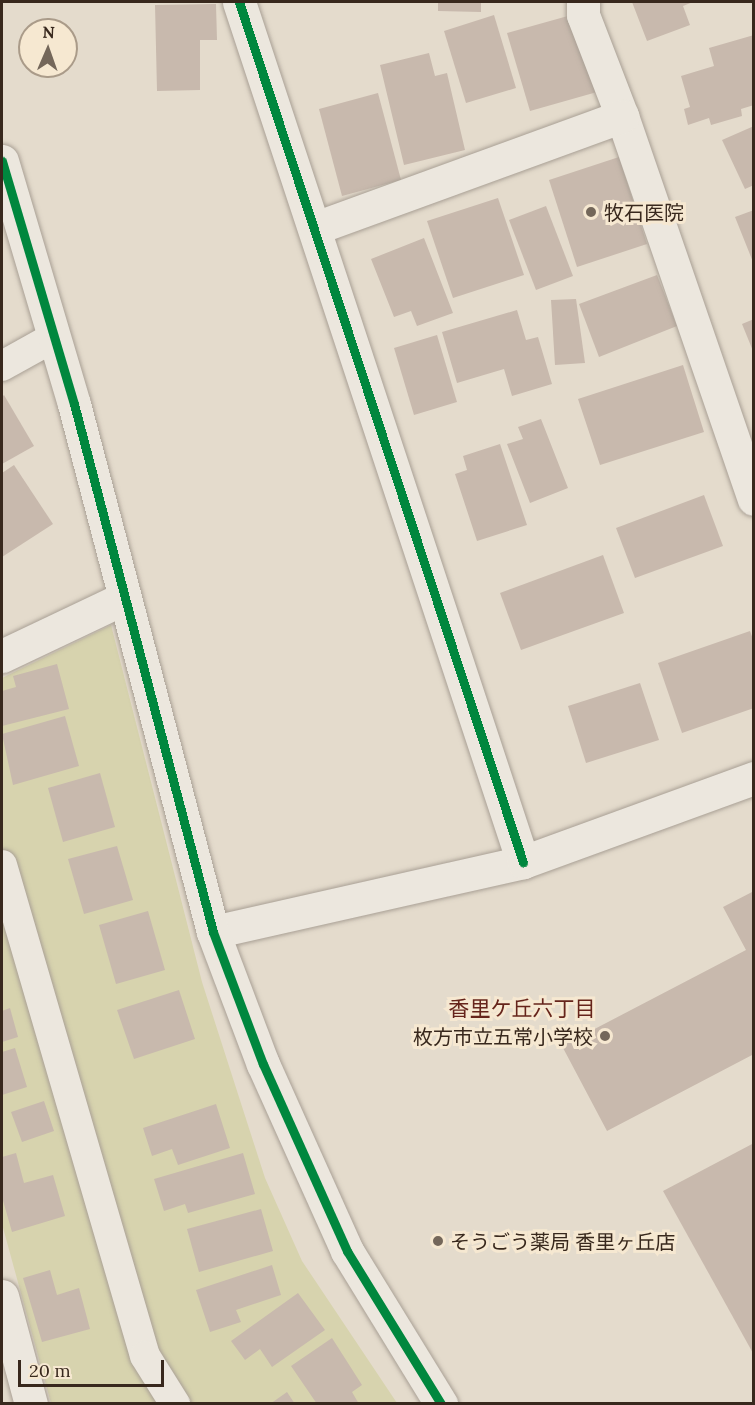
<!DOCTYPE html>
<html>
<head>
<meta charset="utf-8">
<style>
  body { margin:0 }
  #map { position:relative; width:755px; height:1405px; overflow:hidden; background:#e4dbcc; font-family:Lora,"Noto Sans JP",serif }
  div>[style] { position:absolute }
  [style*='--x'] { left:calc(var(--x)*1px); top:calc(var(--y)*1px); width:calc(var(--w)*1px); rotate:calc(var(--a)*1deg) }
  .green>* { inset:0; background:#d7d3ae }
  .building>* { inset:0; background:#c8b9ad }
  .roads { filter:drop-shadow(0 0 2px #a9a095) drop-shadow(0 0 2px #a9a095) }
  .service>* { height:30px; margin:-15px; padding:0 15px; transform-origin:15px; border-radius:15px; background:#ece7de }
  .minor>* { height:33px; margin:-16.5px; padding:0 16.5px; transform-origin:16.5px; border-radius:16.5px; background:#ece7de }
  .tertiary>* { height:33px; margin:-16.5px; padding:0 16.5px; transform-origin:16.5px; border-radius:16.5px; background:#ece7de }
  .cycleway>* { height:9px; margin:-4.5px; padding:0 4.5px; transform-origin:4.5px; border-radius:4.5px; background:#00873e }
  .dots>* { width:16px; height:16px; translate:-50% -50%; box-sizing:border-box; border:3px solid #f6e8d1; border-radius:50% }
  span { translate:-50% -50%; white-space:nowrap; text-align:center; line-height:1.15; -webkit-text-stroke:6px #f6e8d1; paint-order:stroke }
  .poi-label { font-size:20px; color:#38281d }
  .left { translate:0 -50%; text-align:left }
  .right { translate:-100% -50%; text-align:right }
  .neighbourhood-label { font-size:21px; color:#66241b }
  .frame { position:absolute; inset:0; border:3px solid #38281d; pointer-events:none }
  .north { position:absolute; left:18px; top:18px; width:60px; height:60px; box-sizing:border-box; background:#f6e8d1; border:2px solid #aa9b89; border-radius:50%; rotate:2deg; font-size:16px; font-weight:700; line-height:24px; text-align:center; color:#38281d }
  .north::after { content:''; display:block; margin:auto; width:21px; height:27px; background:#74675a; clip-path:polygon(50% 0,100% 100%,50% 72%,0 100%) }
  .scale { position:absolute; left:18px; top:1360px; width:146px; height:27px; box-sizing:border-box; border:3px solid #38281d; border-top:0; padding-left:8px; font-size:18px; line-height:21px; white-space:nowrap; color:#38281d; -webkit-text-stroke:4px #f6e8d1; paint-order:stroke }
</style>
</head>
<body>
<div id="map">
  <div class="green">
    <div style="clip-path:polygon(111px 625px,202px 982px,265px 1178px,302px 1261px,397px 1403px,51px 1403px,2px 1224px,2px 678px)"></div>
  </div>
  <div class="building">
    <div style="clip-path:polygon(438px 2px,481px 2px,481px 12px,438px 11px)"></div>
    <div style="clip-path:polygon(632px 2px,693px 2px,683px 6px,690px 25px,647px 41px)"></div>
    <div style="clip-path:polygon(216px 4px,217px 40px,200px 40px,200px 90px,157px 91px,155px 5px)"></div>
    <div style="clip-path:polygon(575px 14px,597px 92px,530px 111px,507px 33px)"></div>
    <div style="clip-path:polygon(494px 15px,516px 88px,466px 103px,444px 31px)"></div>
    <div style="clip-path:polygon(754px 35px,754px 105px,741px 109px,742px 116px,711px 125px,709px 118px,688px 125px,684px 109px,690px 107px,681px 76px,714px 66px,709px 48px)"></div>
    <div style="clip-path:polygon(429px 53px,435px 76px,447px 73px,465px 150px,404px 165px,380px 65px)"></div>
    <div style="clip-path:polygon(378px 93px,401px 180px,342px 196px,319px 109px)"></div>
    <div style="clip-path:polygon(754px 126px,754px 185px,745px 189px,722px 140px)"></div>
    <div style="clip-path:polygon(619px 157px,647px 244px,577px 267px,549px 180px)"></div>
    <div style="clip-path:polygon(498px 198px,524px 275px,453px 298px,427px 221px)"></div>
    <div style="clip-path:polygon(546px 206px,573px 276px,536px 290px,509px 220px)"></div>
    <div style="clip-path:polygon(754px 210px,754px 262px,753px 262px,735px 217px)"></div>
    <div style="clip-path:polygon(424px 238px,453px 313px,417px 326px,411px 311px,394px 317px,371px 259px)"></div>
    <div style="clip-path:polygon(657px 275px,677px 326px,599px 357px,579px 304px)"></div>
    <div style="clip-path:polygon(576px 299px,585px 363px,555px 365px,551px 300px)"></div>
    <div style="clip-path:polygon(517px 310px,526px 340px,538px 337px,552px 384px,512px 396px,504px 369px,457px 383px,442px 332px)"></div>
    <div style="clip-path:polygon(754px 319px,754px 351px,753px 351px,742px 324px)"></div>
    <div style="clip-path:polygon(437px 335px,457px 402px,414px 415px,394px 348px)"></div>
    <div style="clip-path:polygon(683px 365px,704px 432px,600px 465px,578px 399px)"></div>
    <div style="clip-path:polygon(4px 395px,34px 446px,2px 464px,2px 397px)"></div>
    <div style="clip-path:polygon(541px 419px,568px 488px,530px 503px,507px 444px,523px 439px,518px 427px)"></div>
    <div style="clip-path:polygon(500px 444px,527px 525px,477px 541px,455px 474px,467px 470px,463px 456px)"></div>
    <div style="clip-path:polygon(14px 465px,53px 524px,2px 557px,2px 473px)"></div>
    <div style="clip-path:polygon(704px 495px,723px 546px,635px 578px,616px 528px)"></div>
    <div style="clip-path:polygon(603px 555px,624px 613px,521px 650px,500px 593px)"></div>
    <div style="clip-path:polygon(750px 631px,754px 642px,754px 708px,682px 733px,658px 663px)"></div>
    <div style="clip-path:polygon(57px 664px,69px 709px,2px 726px,2px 691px,16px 687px,13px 676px)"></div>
    <div style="clip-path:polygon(640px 683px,659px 740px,586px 763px,568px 706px)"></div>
    <div style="clip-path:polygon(65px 716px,79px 766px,13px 785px,2px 734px)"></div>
    <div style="clip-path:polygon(100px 773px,115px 827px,63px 842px,48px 788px)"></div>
    <div style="clip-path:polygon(117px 846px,133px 900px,84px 914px,68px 859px)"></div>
    <div style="clip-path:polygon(754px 891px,754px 1054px,607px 1131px,562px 1046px,746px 950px,723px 907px)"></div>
    <div style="clip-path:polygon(148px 911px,165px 970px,116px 984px,99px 925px)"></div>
    <div style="clip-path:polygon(179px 990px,195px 1039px,134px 1059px,117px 1010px)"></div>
    <div style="clip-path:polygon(10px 1008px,18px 1037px,2px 1042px,2px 1011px)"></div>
    <div style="clip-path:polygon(15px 1048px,27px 1087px,2px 1095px,2px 1052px)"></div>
    <div style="clip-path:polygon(44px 1101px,54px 1131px,22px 1142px,11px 1112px)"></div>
    <div style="clip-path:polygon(216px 1104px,230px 1148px,178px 1165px,172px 1149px,152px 1156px,143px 1128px)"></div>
    <div style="clip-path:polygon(754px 1143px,754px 1355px,663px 1191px)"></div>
    <div style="clip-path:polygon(16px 1153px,24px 1183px,53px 1175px,65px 1216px,12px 1232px,2px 1197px,2px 1157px)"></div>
    <div style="clip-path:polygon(243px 1153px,255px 1194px,188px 1213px,185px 1204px,164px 1211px,154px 1179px)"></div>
    <div style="clip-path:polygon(261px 1209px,273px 1251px,199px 1272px,187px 1229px)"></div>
    <div style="clip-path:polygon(272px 1265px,281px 1295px,236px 1310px,241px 1322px,210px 1332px,196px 1290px)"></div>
    <div style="clip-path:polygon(50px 1270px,57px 1295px,79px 1288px,90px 1329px,42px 1342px,23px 1278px)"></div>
    <div style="clip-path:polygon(298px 1293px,325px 1330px,272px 1367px,260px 1349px,245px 1360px,231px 1341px)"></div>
    <div style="clip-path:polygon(332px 1338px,362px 1385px,352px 1392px,359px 1404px,317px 1404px,291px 1366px)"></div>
    <div style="clip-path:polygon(287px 1392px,295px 1404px,270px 1404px)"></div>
  </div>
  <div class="roads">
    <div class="service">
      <div style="--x:2;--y:366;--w:60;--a:-29.1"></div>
      <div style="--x:2;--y:865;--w:511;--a:73.76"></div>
      <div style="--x:145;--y:1356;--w:57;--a:58"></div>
    </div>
    <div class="minor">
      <div style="--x:239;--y:2;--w:906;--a:71.73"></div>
      <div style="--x:583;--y:2;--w:13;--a:90"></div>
      <div style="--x:583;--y:15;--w:108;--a:68.9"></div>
      <div style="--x:622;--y:116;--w:405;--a:71"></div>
      <div style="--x:315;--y:228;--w:327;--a:-20"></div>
      <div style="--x:2;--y:656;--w:135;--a:-25.4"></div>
      <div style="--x:213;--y:932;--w:318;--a:-12.7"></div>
      <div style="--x:523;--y:862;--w:246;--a:-20"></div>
      <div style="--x:2;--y:1296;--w:112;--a:75"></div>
    </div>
    <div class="tertiary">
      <div style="--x:2;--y:161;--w:253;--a:73.5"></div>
      <div style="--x:74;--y:404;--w:546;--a:75.25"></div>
      <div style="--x:213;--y:932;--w:141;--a:69.3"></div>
      <div style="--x:263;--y:1064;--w:205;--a:65.8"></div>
      <div style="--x:347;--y:1251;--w:180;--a:58.4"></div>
    </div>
  </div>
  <div class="cycleway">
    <div style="--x:239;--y:2;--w:906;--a:71.73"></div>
    <div style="--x:2;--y:161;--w:253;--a:73.5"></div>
    <div style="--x:74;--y:404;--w:546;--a:75.25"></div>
    <div style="--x:213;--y:932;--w:141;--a:69.3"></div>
    <div style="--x:263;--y:1064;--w:205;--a:65.8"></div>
    <div style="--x:347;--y:1251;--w:180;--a:58.4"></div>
  </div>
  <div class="dots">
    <div style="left:591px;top:212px;background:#74675a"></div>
    <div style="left:605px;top:1036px;background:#74675a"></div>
    <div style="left:438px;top:1241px;background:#74675a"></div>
  </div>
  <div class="poi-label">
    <span class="left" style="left:604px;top:212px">牧石医院</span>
    <span class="right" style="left:593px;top:1036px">枚方市立五常小学校</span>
    <span class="left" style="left:450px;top:1241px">そうごう薬局 香里ヶ丘店</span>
  </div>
  <div class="neighbourhood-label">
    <span style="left:522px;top:1009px">香里ケ丘六丁目</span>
  </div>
  <div class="frame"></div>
  <div class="north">N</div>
  <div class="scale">20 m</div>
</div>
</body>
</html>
